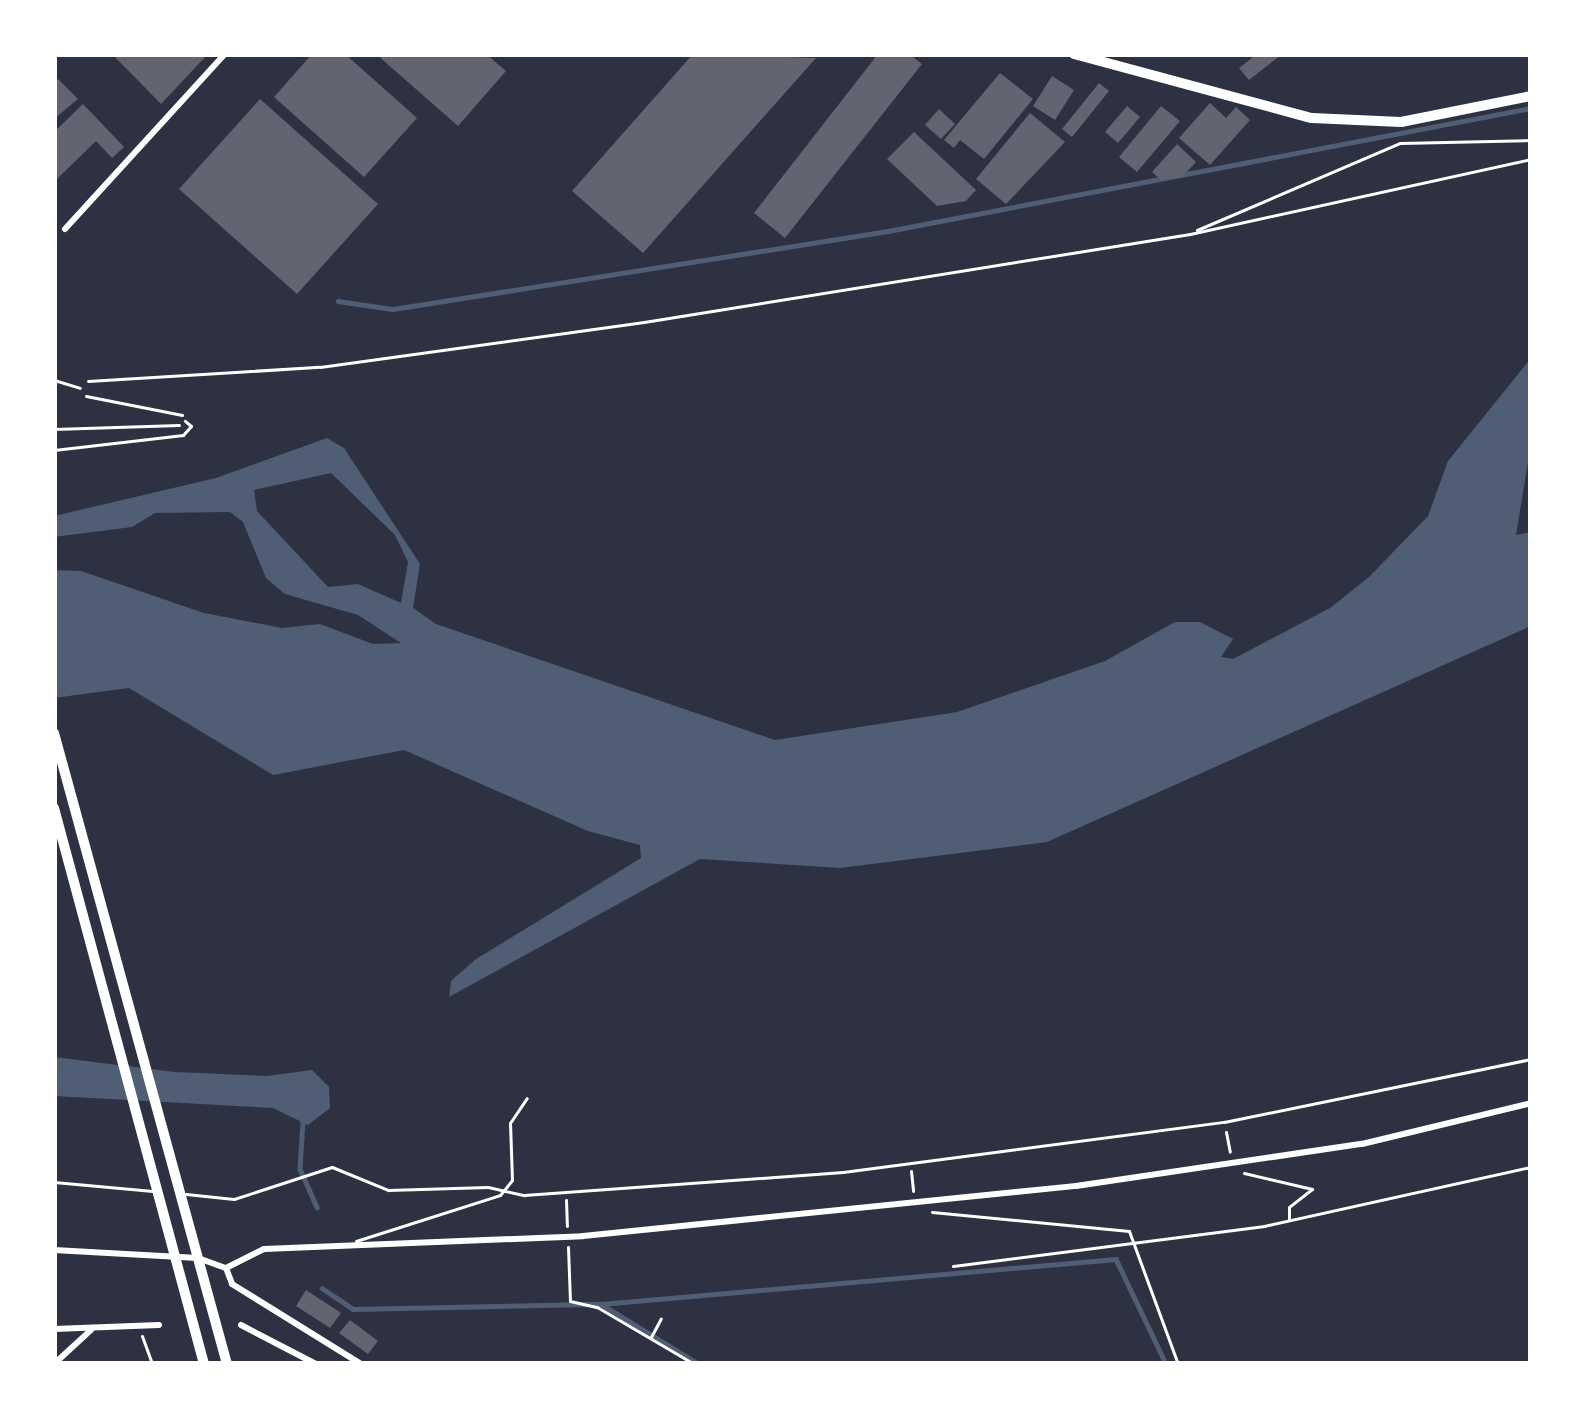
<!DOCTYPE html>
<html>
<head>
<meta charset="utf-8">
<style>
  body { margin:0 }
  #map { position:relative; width:1585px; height:1418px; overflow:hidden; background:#2d3142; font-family:Poppins,sans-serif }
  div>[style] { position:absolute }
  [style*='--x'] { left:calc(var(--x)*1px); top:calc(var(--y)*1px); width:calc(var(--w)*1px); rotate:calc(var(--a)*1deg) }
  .water>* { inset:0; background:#4f5d75 }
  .stream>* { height:4.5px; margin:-2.25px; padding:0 2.25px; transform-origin:2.25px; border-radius:2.25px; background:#4f5d75 }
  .building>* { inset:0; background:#626471 }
  .path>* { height:3px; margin:-1.5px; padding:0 1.5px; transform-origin:1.5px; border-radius:1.5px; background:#fff }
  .service>* { height:3px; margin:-1.5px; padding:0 1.5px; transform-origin:1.5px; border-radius:1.5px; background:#fff }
  .minor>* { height:6px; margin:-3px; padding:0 3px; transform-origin:3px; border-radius:3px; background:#fff }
  .primary>* { height:10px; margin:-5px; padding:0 5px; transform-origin:5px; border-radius:5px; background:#fff }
  .trunk>* { height:10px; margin:-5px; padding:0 5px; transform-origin:5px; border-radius:5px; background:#fff }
  span { translate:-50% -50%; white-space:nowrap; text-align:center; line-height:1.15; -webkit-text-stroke:10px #fff; paint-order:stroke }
  .frame { position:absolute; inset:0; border:57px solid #fff; pointer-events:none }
</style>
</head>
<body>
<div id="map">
  <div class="water">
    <div style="clip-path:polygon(evenodd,1531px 358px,1531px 444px,1516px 535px,1531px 532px,1531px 626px,1047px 842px,840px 868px,700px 859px,449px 997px,451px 981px,476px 959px,641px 858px,640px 845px,588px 831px,404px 750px,273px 775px,129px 688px,54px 698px,54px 570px,81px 571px,204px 613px,282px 628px,320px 624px,373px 644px,401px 643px,358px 615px,285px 594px,266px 578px,243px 522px,230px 512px,155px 513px,132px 527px,54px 537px,54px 516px,216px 478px,327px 438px,344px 448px,420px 564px,413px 608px,436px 624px,775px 740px,957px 712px,1105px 661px,1175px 622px,1200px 622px,1233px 639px,1221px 657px,1233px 659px,1330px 608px,1369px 577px,1428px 516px,1448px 461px,1531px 358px,331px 473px,395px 535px,408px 562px,401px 603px,358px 584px,328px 587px,257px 511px,254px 490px,331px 473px)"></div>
    <div style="clip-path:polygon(54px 1057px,175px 1072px,267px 1076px,312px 1070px,329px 1087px,330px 1108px,308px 1125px,273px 1108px,54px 1096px)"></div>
  </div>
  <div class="stream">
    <div style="--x:338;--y:301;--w:56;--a:8.3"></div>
    <div style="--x:393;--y:309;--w:501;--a:-8.95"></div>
    <div style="--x:888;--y:231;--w:655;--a:-10.83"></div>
    <div style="--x:303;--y:1121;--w:48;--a:93.6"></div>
    <div style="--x:300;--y:1169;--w:42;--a:65.9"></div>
    <div style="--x:322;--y:1288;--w:37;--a:34"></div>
    <div style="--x:353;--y:1309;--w:248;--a:-1.2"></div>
    <div style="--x:601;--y:1304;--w:517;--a:-4.99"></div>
    <div style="--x:1116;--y:1259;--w:116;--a:64.5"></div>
    <div style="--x:601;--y:1304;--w:115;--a:31.5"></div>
  </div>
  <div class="building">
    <div style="clip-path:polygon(112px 54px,208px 54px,161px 104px)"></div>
    <div style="clip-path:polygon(312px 54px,345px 54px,417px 118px,364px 177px,274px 97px)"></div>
    <div style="clip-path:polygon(376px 54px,486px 54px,506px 71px,458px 126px)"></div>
    <div style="clip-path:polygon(693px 54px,816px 58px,643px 253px,572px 191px)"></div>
    <div style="clip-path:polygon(878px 54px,909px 54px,922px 64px,785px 238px,754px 213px)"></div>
    <div style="clip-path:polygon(1257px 54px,1282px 54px,1249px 80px,1239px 68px)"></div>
    <div style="clip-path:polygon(1000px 73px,1033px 99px,984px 159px,960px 140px,954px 148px,944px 140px)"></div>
    <div style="clip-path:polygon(1052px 76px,1074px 90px,1055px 120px,1033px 106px)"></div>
    <div style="clip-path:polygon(58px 79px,78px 99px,54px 119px,54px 83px)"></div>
    <div style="clip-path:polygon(1099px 83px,1109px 91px,1072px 137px,1062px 129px)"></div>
    <div style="clip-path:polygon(260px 99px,378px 204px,297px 294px,179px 189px)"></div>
    <div style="clip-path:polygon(1210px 103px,1226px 118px,1236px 107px,1250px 120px,1210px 165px,1179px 138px)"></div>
    <div style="clip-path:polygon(83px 104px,124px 147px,112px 158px,96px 141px,57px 179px,54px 132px)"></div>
    <div style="clip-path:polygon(1127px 106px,1140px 117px,1118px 143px,1105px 132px)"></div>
    <div style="clip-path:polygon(1161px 106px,1180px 121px,1137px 172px,1119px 157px)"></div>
    <div style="clip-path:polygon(939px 109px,955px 124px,941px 139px,925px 125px)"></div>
    <div style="clip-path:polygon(1030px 113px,1065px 142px,1006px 204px,976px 179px)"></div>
    <div style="clip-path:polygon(914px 132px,976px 190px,966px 201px,937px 206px,887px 159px)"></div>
    <div style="clip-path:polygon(1177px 144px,1196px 162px,1182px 177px,1161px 180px,1152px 172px)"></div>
    <div style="clip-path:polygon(306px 1290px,341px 1313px,330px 1328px,296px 1306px)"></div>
    <div style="clip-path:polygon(350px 1320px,378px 1341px,368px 1354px,339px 1333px)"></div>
  </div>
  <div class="path">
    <div style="--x:1197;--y:230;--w:221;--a:-23.2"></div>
    <div style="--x:1400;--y:143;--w:131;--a:-1.3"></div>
    <div style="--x:88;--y:381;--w:232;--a:-3.5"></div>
    <div style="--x:320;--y:367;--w:327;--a:-7.9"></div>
    <div style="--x:644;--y:322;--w:553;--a:-9.16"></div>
    <div style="--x:1190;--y:234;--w:349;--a:-12.4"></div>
    <div style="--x:86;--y:396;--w:98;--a:11.2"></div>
    <div style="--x:54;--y:429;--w:125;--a:-1.8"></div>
    <div style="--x:1226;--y:1132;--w:20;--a:79"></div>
    <div style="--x:911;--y:1171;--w:20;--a:84"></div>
    <div style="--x:1244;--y:1173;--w:70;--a:13.2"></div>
    <div style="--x:1312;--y:1189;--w:29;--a:142"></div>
    <div style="--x:1289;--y:1207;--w:12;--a:90"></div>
    <div style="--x:566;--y:1200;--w:26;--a:88"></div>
    <div style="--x:932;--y:1212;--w:198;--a:5.5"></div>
    <div style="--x:1129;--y:1231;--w:142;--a:69.8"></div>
    <div style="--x:568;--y:1247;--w:54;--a:87.9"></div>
    <div style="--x:570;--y:1301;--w:28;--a:13"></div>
    <div style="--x:597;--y:1307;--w:113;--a:30.4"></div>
    <div style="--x:953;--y:1266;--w:314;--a:-7.3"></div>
    <div style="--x:1264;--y:1226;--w:273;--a:-12.5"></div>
    <div style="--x:142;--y:1336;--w:30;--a:70"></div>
    <div style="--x:651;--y:1337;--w:21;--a:-62"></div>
  </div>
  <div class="service">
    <div style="--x:54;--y:380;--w:27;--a:17"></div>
    <div style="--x:54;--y:450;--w:130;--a:-6.6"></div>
    <div style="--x:183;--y:435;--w:12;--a:-48"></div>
    <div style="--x:191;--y:426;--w:8;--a:-140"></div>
    <div style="--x:54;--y:1182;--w:99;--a:5.2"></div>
    <div style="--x:186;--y:1194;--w:48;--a:5.9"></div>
    <div style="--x:234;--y:1199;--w:103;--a:-18.1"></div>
    <div style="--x:332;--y:1167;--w:61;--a:22.3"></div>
    <div style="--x:388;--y:1190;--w:100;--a:-1.7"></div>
    <div style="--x:488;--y:1187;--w:37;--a:13"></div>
    <div style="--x:524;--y:1195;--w:320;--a:-4.1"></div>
    <div style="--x:843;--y:1172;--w:384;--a:-7.5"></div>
    <div style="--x:1224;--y:1122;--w:313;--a:-11.6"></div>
    <div style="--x:356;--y:1241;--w:151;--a:-17.7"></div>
    <div style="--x:500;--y:1195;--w:19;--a:-51"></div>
    <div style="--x:512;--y:1180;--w:57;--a:-92"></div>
    <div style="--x:510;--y:1123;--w:30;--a:-56"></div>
  </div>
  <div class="minor">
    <div style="--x:65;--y:229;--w:237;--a:-47.6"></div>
    <div style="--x:54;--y:1250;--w:144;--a:3.2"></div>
    <div style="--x:198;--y:1258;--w:30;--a:20"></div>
    <div style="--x:226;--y:1268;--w:17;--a:69"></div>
    <div style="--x:232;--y:1284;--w:152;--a:31.8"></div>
    <div style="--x:226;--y:1268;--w:42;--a:-26.6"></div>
    <div style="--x:264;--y:1249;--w:319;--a:-2.3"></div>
    <div style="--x:583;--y:1236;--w:496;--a:-5.8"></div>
    <div style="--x:1076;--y:1186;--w:289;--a:-8.4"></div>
    <div style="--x:1362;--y:1144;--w:174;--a:-13.6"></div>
    <div style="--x:241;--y:1325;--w:85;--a:27.5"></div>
    <div style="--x:54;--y:1329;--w:105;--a:-2.2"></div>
    <div style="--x:54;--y:1364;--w:50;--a:-42.6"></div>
  </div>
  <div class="primary">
    <div style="--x:1074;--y:54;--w:246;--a:15.1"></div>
    <div style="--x:1312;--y:118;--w:89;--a:2.6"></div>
    <div style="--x:1401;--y:122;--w:133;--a:-11.3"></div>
  </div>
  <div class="trunk">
    <div style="--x:54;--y:733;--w:654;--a:74.67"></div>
    <div style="--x:54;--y:808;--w:576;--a:74.9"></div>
  </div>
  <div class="frame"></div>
</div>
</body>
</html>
